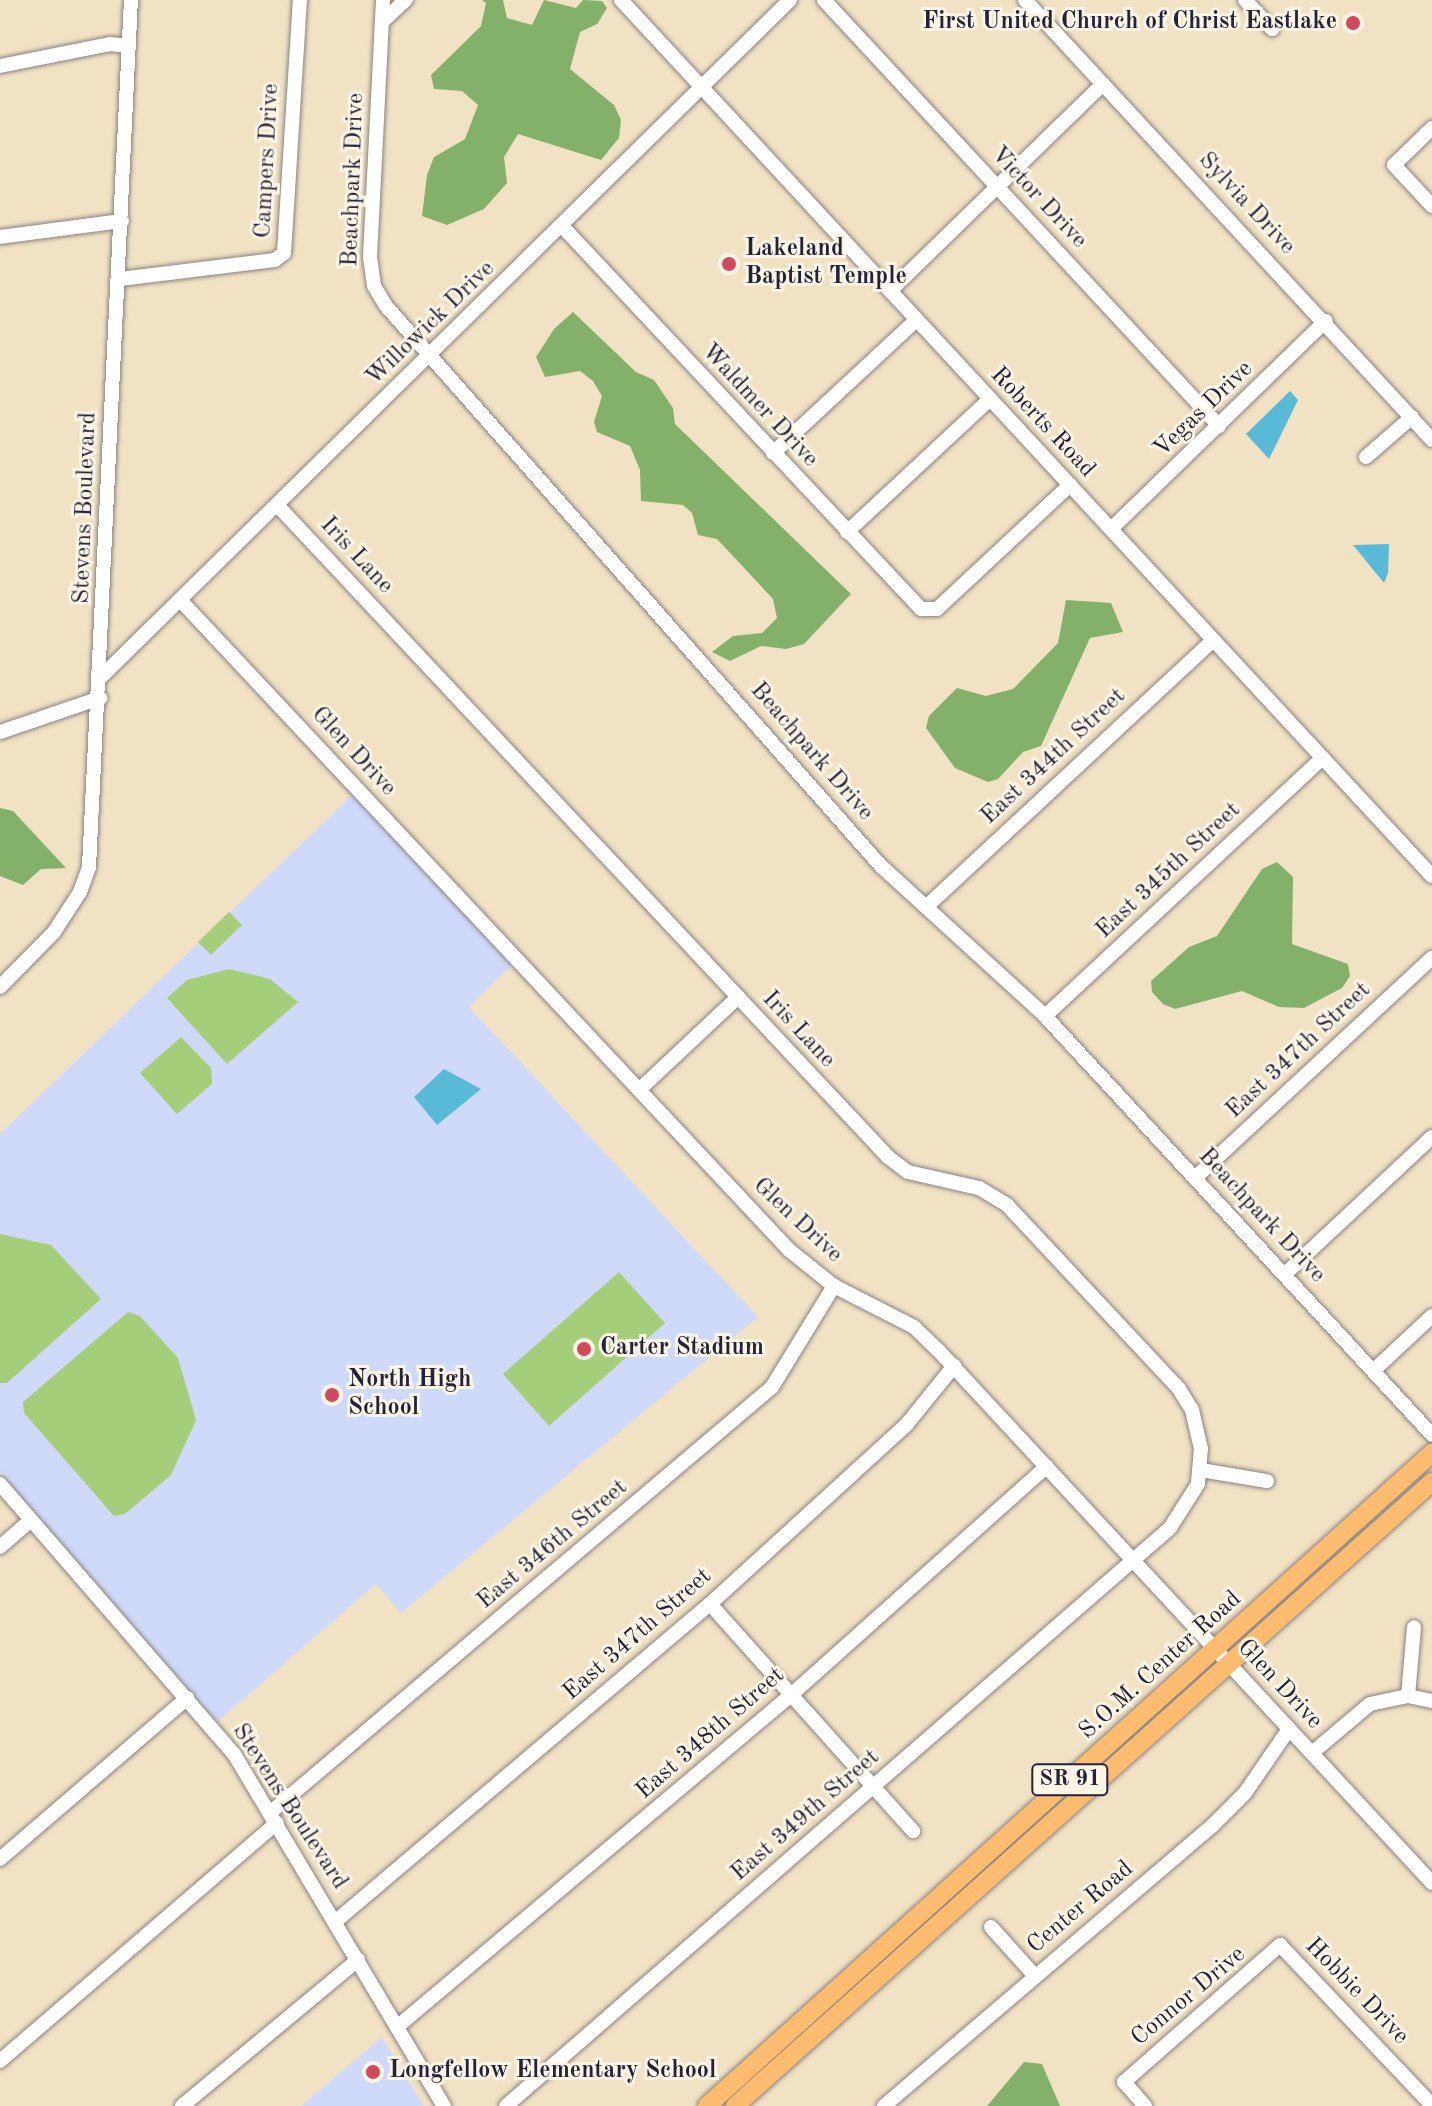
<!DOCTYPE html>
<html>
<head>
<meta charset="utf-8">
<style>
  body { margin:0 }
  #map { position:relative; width:1432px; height:2106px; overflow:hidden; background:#f1e2c4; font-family:"Old Standard TT",serif }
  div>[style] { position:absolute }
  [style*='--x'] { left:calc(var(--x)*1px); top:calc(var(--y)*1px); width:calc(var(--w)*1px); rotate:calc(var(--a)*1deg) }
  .built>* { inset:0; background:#cfdafa }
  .green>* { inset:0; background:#a4ce7a }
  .forest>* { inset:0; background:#83b16a }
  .water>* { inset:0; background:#59bad7 }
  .roads { filter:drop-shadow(0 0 2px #8a8280) drop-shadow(0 0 2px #8a8280) }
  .minor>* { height:14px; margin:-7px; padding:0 7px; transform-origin:7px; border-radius:7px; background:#fff }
  .major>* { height:18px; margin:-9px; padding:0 9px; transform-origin:9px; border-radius:9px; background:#fdbc70 }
  .dots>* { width:22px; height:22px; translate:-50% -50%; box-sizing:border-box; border:4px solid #fcf5e5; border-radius:50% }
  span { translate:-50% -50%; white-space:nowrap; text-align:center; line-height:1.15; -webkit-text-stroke:6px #fcf5e5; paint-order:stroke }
  .shield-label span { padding:2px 6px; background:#fcf5e5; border:2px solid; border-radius:6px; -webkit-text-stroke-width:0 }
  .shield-label { font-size:22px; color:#22223b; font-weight:700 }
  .poi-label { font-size:24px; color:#22223b; font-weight:700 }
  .right { translate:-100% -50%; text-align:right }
  .left { translate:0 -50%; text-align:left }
  .street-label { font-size:24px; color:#22223b }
</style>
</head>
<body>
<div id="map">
  <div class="built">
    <div style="clip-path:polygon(354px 793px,513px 964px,469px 1007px,758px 1317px,401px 1613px,376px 1584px,217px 1722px,0 1473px,0 1134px)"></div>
    <div style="clip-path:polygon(382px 2037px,424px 2106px,301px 2106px)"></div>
  </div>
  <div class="green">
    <div style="clip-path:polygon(229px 912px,242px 925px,211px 955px,198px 942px)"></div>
    <div style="clip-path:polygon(229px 969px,270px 979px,298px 1002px,227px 1064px,167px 998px,187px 980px)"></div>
    <div style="clip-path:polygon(181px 1037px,211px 1068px,212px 1084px,177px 1114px,140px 1073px)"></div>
    <div style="clip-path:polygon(0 1234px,51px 1245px,101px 1299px,7px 1383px,0 1383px)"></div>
    <div style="clip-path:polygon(619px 1272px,665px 1323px,549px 1426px,503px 1374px)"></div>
    <div style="clip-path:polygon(128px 1312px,140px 1316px,178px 1358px,196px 1420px,171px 1475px,125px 1514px,114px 1516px,24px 1413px,23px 1402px)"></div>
  </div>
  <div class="forest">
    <div style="clip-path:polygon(482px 0,503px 0,507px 18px,532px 25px,544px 0,576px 8px,583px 0,602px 1px,607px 8px,597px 24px,580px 32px,570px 69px,614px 105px,621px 120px,619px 138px,601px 160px,518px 134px,504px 157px,507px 183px,484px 209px,447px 225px,422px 216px,427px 175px,434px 157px,465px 139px,478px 105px,462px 91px,434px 89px,431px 75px,481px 26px,486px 3px)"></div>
    <div style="clip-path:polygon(573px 312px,636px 372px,654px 380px,673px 408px,675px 424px,851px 594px,804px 644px,786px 649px,761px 646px,730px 661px,712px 652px,733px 636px,762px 633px,777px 618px,773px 599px,717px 539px,698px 535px,692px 513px,683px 505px,641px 501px,640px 470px,630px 446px,597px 432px,594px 422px,602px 396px,593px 381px,580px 371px,545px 377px,536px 357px,554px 329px)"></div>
    <div style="clip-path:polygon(1066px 600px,1111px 603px,1123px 632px,1090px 638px,1041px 746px,1023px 752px,998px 779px,988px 782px,955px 768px,926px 728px,929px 716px,957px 688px,986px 696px,1013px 689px,1058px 643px)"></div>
    <div style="clip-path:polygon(0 808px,13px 811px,66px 868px,41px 869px,23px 885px,0 876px)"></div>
    <div style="clip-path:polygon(1277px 862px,1293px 877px,1292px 944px,1348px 964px,1350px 976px,1342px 988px,1304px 1008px,1279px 1007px,1242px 991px,1175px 1009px,1163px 1004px,1152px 992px,1151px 981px,1189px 947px,1217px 936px,1262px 869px)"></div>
    <div style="clip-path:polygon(1024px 2062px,1042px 2064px,1060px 2106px,987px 2106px)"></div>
  </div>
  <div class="water">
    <div style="clip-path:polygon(1290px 391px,1298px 400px,1269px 459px,1246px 434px)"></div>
    <div style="clip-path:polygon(1389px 544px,1388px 573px,1384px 583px,1353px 545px)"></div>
    <div style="clip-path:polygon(444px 1069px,481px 1089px,437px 1125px,414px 1097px)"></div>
  </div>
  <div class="roads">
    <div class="minor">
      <div style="--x:383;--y:0;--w:257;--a:92.9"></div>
      <div style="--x:370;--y:257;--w:29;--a:82"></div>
      <div style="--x:374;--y:286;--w:23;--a:59"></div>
      <div style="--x:386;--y:306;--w:747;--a:48.53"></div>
      <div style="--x:881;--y:866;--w:222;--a:42.4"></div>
      <div style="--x:1045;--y:1016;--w:570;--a:47.27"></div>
      <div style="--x:621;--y:0;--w:1194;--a:47.21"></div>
      <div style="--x:824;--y:0;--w:581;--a:47.16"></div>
      <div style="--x:1025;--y:0;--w:599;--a:47.23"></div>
      <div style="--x:1245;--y:0;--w:40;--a:47"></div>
      <div style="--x:382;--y:22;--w:33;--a:-43"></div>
      <div style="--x:0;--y:66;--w:112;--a:-11.3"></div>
      <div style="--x:110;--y:44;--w:18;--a:6"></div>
      <div style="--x:1432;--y:128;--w:53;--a:135.8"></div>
      <div style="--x:1394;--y:165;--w:56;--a:47.2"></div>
      <div style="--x:562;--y:226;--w:525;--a:46.85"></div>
      <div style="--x:921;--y:609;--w:16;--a:0"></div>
      <div style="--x:937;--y:609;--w:182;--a:-43"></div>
      <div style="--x:0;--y:237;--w:123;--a:-7.5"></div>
      <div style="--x:120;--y:279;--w:156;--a:-7"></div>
      <div style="--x:275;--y:260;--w:11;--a:-38"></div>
      <div style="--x:284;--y:253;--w:254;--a:-86.4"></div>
      <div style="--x:890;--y:291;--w:297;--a:-44.2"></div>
      <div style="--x:773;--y:453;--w:195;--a:-42.9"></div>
      <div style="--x:1366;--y:457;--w:61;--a:-41"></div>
      <div style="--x:278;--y:506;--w:892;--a:46.86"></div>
      <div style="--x:888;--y:1157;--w:25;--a:37"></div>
      <div style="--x:908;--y:1172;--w:73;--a:12.7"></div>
      <div style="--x:979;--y:1188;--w:33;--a:31"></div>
      <div style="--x:1007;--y:1205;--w:252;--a:46.9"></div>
      <div style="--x:1179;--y:1389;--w:25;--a:58"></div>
      <div style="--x:1192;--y:1410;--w:39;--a:77"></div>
      <div style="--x:1201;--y:1448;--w:36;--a:95"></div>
      <div style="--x:1198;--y:1484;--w:52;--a:122.5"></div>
      <div style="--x:1170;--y:1528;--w:880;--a:138.96"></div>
      <div style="--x:1111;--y:529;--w:299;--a:-44.1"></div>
      <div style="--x:847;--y:532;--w:195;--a:-42.9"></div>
      <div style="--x:182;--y:602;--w:888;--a:46.87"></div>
      <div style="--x:789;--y:1250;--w:58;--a:38.7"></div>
      <div style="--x:834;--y:1286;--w:90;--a:27.1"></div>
      <div style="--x:914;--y:1327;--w:33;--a:44"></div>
      <div style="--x:938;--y:1350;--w:727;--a:47.17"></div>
      <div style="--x:101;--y:677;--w:966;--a:-44.5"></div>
      <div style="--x:0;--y:732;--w:106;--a:-18.8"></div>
      <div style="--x:926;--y:907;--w:392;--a:-42.9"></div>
      <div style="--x:0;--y:987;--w:77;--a:-45.5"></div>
      <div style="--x:54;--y:932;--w:48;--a:-57"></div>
      <div style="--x:80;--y:892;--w:27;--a:-70"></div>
      <div style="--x:89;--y:867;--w:868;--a:-87.23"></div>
      <div style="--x:1045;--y:1016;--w:379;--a:-42.9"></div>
      <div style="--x:639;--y:1090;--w:136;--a:-43.2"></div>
      <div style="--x:1196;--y:1177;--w:322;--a:-42.9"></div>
      <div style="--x:1285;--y:1274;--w:201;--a:-43"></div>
      <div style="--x:1374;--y:1370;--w:79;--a:-43"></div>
      <div style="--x:1201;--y:1470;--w:67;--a:9.5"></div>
      <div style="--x:0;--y:1484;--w:357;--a:49.1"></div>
      <div style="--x:234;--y:1754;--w:410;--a:59.2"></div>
      <div style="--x:0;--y:1547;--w:41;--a:-41.1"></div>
      <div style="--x:710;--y:1604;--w:305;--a:48.2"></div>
      <div style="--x:1408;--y:1696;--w:69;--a:-85"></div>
      <div style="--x:1312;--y:1753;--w:76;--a:-40.2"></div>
      <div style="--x:1370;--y:1704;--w:39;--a:-12"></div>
      <div style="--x:1408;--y:1696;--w:25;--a:12"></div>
      <div style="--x:271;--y:1812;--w:657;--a:-40.31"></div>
      <div style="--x:772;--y:1387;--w:119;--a:-58.5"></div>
      <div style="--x:0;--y:1859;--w:247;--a:-40.7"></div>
      <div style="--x:336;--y:1921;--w:490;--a:-40.3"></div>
      <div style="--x:710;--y:1604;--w:267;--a:-42.4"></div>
      <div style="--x:907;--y:1424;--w:75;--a:-51"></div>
      <div style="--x:991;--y:1927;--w:66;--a:48.1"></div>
      <div style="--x:397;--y:2027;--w:515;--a:-40.12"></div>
      <div style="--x:791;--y:1695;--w:343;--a:-41.8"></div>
      <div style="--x:0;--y:2061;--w:365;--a:-40.7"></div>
      <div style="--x:182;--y:2106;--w:229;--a:-39.7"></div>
      <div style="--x:884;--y:2106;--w:431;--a:-40.5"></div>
      <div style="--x:1212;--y:1826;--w:47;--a:-45"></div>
      <div style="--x:1245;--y:1793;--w:78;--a:-55.5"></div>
      <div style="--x:1145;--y:2106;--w:32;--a:-131"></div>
      <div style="--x:1124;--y:2082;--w:208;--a:-41.3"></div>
      <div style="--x:1280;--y:1945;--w:221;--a:46.5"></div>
    </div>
    <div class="major">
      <div style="--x:707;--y:2106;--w:976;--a:-42.01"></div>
      <div style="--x:735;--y:2106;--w:936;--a:-41.84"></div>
    </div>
  </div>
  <div class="dots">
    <div style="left:1353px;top:23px;background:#d1495b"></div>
    <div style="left:729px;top:264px;background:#d1495b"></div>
    <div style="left:584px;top:1349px;background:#d1495b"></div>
    <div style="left:332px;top:1395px;background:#d1495b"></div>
    <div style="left:373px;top:2072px;background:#d1495b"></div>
  </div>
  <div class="shield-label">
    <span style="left:1070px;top:1780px">SR 91</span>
  </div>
  <div class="poi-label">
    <span class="right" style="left:1337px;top:23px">First United Church of Christ Eastlake</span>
    <span class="left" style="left:745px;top:264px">Lakeland<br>Baptist Temple</span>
    <span class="left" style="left:600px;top:1349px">Carter Stadium</span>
    <span class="left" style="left:348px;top:1395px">North High<br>School</span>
    <span class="left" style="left:389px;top:2072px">Longfellow Elementary School</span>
  </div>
  <div class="street-label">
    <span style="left:268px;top:161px;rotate:-87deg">Campers Drive</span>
    <span style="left:354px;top:180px;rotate:-88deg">Beachpark Drive</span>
    <span style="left:1038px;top:198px;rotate:47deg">Victor Drive</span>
    <span style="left:1246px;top:204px;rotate:47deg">Sylvia Drive</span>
    <span style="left:431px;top:324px;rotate:-44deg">Willowick Drive</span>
    <span style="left:759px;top:406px;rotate:47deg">Waldmer Drive</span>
    <span style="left:1204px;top:410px;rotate:-44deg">Vegas Drive</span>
    <span style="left:1042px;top:423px;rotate:47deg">Roberts Road</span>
    <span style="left:86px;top:508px;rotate:-88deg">Stevens Boulevard</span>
    <span style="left:356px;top:556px;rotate:47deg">Iris Lane</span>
    <span style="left:353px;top:752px;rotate:47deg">Glen Drive</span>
    <span style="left:811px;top:752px;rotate:49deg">Beachpark Drive</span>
    <span style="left:1054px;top:757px;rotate:-43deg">East 344th Street</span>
    <span style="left:1169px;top:871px;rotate:-43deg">East 345th Street</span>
    <span style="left:798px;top:1030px;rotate:47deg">Iris Lane</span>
    <span style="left:1299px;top:1051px;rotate:-43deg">East 347th Street</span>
    <span style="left:1261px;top:1216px;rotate:47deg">Beachpark Drive</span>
    <span style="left:797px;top:1221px;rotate:43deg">Glen Drive</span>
    <span style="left:553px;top:1545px;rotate:-40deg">East 346th Street</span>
    <span style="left:638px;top:1635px;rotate:-41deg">East 347th Street</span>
    <span style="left:1161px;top:1666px;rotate:-42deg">S.O.M. Center Road</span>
    <span style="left:1279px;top:1685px;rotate:47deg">Glen Drive</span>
    <span style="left:711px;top:1734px;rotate:-41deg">East 348th Street</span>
    <span style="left:289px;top:1807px;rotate:57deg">Stevens Boulevard</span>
    <span style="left:806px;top:1816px;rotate:-41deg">East 349th Street</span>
    <span style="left:1081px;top:1908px;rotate:-40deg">Center Road</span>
    <span style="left:1356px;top:1992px;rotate:46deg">Hobbie Drive</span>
    <span style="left:1189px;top:1997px;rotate:-40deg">Connor Drive</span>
  </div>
</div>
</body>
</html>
